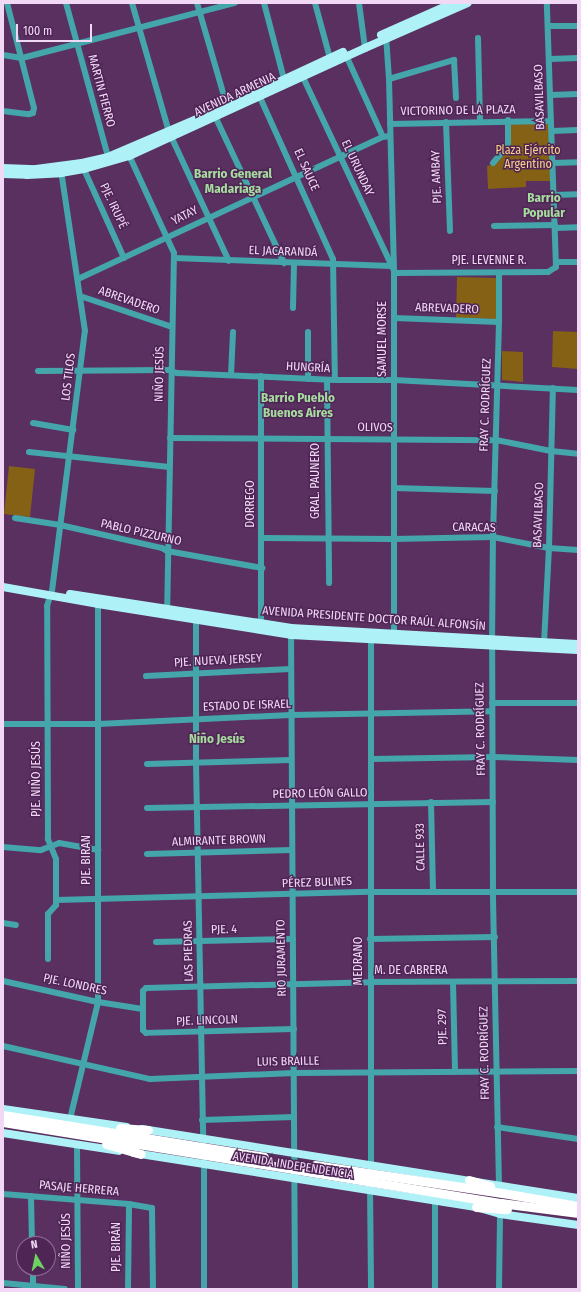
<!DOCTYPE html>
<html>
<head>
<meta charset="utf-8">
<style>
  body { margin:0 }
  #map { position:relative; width:581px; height:1292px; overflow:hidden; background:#5a3061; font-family:"Fira Sans Condensed",sans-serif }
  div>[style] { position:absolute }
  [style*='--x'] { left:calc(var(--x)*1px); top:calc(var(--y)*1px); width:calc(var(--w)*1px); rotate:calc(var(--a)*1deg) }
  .green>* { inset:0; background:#846114 }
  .minor>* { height:6px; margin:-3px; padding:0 3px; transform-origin:3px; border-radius:3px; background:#44a5ab }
  .major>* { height:8px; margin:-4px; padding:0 4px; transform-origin:4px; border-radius:4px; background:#aef2f7 }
  .highway>* { height:9px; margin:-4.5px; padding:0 4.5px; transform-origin:4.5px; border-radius:4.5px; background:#fff }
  span { translate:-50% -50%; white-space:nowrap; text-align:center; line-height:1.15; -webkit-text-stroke:3px #4f2556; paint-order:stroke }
  .street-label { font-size:12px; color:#f1d8f5 }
  .park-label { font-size:12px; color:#fad188 }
  .neighbourhood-label { font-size:13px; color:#a6db9e; font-weight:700 }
  .frame { position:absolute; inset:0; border:4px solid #f1d8f5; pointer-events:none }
  .north { position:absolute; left:16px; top:1236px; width:40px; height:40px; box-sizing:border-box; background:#4f2556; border:1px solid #906d96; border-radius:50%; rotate:351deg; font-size:11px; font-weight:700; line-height:16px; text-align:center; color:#f1d8f5 }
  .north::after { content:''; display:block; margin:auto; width:14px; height:18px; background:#6dd361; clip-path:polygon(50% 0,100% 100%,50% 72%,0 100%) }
  .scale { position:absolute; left:16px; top:24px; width:76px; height:18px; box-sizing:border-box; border:2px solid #f1d8f5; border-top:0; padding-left:5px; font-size:12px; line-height:14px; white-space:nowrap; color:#f1d8f5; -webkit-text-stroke:3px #4f2556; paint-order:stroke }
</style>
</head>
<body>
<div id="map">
  <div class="green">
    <div style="clip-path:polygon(509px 124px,550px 124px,551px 181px,526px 181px,526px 187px,488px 189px,487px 166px,494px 164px,506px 152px)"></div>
    <div style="clip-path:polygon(457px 277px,497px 278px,496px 319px,456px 318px)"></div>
    <div style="clip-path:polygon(553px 331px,578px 332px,578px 369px,552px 367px)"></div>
    <div style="clip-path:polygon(502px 351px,523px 352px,523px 382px,502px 380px)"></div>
    <div style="clip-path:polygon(9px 466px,35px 469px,30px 517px,4px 514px)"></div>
  </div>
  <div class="minor">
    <div style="--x:66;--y:3;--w:163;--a:74.7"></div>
    <div style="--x:132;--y:3;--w:134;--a:74"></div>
    <div style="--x:169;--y:132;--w:142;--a:65.1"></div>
    <div style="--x:197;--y:3;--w:107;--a:73.8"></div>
    <div style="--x:227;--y:106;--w:4;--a:56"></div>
    <div style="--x:264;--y:3;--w:83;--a:75.3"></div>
    <div style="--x:315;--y:3;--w:61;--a:74.8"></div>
    <div style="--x:359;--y:3;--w:45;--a:82.4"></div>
    <div style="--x:548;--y:26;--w:30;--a:0"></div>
    <div style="--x:386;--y:36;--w:43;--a:86"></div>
    <div style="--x:389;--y:79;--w:194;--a:88.5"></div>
    <div style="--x:394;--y:273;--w:364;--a:90"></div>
    <div style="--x:478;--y:38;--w:83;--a:88.6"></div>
    <div style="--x:345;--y:53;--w:92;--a:65.7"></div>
    <div style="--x:3;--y:55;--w:19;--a:9"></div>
    <div style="--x:22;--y:58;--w:220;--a:-14.5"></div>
    <div style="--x:550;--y:59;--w:28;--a:-2"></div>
    <div style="--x:301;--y:73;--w:219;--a:64.8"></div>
    <div style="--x:389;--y:79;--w:68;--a:-16.3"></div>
    <div style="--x:454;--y:60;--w:38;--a:87"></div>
    <div style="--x:258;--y:93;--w:182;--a:65.7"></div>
    <div style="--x:333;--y:259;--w:121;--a:89.1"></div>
    <div style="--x:551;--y:95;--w:27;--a:-2"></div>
    <div style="--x:3;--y:111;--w:26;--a:7"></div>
    <div style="--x:29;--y:114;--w:4;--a:-14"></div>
    <div style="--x:33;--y:113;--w:5;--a:-79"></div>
    <div style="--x:34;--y:108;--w:108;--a:-104.4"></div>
    <div style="--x:214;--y:114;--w:165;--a:64.8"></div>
    <div style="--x:446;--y:122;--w:109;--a:87.9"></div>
    <div style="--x:390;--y:124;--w:161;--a:-1.1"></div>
    <div style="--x:552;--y:131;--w:26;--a:-2"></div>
    <div style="--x:128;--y:153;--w:110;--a:65.3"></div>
    <div style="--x:174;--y:253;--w:359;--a:91.1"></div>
    <div style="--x:493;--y:163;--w:17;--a:-50"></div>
    <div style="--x:504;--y:150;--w:8;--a:-60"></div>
    <div style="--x:508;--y:143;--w:23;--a:-90"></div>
    <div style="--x:553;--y:163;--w:25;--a:-2"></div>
    <div style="--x:82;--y:165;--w:102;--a:65.7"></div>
    <div style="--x:554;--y:195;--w:24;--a:-2"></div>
    <div style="--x:494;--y:226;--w:61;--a:-0.9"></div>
    <div style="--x:555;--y:228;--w:23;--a:-2"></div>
    <div style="--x:174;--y:258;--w:217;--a:2.1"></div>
    <div style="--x:557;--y:262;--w:21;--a:0"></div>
    <div style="--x:394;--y:273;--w:154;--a:-0.4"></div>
    <div style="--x:548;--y:272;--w:9;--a:-32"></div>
    <div style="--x:556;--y:267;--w:264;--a:-92"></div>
    <div style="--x:78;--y:279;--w:336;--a:-25"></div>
    <div style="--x:383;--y:137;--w:7;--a:-8"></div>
    <div style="--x:80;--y:296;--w:97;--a:18.6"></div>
    <div style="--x:293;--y:308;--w:45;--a:-88.7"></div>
    <div style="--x:394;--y:318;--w:105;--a:2.2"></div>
    <div style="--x:308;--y:332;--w:47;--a:90"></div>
    <div style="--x:38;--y:371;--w:131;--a:-0.4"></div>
    <div style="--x:169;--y:370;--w:9;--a:21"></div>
    <div style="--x:177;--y:373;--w:158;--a:2.5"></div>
    <div style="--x:335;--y:380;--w:59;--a:0"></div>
    <div style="--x:394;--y:380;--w:184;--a:3.1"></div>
    <div style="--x:231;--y:375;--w:43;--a:-87.3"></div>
    <div style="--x:261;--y:376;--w:251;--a:90"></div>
    <div style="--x:327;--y:380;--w:203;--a:89.4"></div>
    <div style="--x:33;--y:423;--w:41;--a:9.9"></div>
    <div style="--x:170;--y:438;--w:326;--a:0.4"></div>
    <div style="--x:496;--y:440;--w:56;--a:11.3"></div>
    <div style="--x:551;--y:451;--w:27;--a:6"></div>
    <div style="--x:29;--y:452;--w:141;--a:6.1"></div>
    <div style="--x:394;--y:488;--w:101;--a:1.7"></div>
    <div style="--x:15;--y:518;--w:46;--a:8.8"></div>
    <div style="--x:60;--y:525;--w:105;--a:12.7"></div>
    <div style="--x:162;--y:548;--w:6;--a:31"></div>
    <div style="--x:167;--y:551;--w:97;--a:10.1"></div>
    <div style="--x:262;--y:538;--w:131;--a:0.4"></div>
    <div style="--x:393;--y:539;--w:100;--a:-1.1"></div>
    <div style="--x:493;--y:537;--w:57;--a:11.1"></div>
    <div style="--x:549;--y:548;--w:29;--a:4"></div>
    <div style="--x:196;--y:616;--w:147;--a:90"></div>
    <div style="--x:196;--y:763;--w:380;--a:88.9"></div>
    <div style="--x:291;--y:631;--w:658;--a:89.65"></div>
    <div style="--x:371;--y:637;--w:532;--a:90"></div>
    <div style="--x:544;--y:643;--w:95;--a:-87"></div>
    <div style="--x:549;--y:548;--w:160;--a:-88.6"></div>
    <div style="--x:146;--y:676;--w:145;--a:-2.8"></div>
    <div style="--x:492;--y:703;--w:86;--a:0"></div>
    <div style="--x:3;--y:724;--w:95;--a:0"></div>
    <div style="--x:98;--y:724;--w:193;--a:-2.7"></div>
    <div style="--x:291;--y:715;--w:201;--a:-1.1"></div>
    <div style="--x:371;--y:759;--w:122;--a:-0.9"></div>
    <div style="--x:493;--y:757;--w:85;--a:2"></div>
    <div style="--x:147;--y:764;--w:144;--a:-1.6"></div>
    <div style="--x:431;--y:802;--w:90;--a:88.7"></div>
    <div style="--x:147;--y:808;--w:346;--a:-1"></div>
    <div style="--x:3;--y:847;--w:38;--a:5"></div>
    <div style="--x:41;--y:850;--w:19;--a:-21"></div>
    <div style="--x:59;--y:843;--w:40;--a:10"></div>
    <div style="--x:147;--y:854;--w:145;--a:-1.6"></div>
    <div style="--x:56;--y:900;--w:314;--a:-1.5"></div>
    <div style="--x:370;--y:892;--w:208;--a:0"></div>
    <div style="--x:3;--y:923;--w:13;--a:9"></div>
    <div style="--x:370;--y:939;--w:125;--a:-0.9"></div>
    <div style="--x:156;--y:942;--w:137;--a:-1.3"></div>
    <div style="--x:48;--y:959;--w:45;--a:-90"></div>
    <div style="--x:48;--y:914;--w:12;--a:-48"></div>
    <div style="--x:56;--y:905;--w:46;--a:-90"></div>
    <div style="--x:56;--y:859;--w:22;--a:-112"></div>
    <div style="--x:48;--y:839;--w:233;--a:-90.2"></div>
    <div style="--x:47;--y:606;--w:16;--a:-72"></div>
    <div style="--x:52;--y:591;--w:262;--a:-82.8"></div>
    <div style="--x:85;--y:331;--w:163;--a:-98.5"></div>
    <div style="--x:3;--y:981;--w:97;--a:12.5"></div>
    <div style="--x:98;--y:1002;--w:45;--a:9"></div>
    <div style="--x:453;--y:982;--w:90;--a:88.7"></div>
    <div style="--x:294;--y:1029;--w:148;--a:178.5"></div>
    <div style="--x:146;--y:1033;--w:4;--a:-135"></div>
    <div style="--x:143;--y:1030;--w:39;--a:-90"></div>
    <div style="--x:143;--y:991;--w:4;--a:-45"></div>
    <div style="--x:146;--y:988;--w:224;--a:-1.5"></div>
    <div style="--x:370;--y:982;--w:208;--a:-0.3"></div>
    <div style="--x:3;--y:1046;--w:151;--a:12.7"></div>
    <div style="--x:150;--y:1079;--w:144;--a:-2.4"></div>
    <div style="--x:294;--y:1073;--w:284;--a:-0.4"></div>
    <div style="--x:70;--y:1119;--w:120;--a:-76.5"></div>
    <div style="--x:98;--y:1002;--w:402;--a:-90"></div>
    <div style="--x:202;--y:1120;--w:92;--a:-1.9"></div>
    <div style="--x:497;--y:1127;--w:82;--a:8.4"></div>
    <div style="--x:77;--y:1145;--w:144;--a:89.6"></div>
    <div style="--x:204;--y:1160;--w:129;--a:90"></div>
    <div style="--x:499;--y:1185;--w:293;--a:-91.2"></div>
    <div style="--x:493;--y:892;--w:246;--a:-90.2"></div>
    <div style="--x:492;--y:646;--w:109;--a:-89.5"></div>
    <div style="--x:493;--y:537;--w:215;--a:-88.4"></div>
    <div style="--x:499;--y:322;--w:49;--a:-90"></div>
    <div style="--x:370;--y:1187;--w:102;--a:89.4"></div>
    <div style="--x:3;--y:1194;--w:126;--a:4.5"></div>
    <div style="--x:129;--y:1204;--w:23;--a:10"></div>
    <div style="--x:152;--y:1208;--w:81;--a:89.3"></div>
    <div style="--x:31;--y:1196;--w:48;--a:88.8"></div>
    <div style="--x:435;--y:1201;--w:88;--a:90"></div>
    <div style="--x:33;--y:1268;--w:20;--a:90"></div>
    <div style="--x:3;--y:1283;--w:62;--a:5.5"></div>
    <div style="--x:128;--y:1289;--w:85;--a:-89.3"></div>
    <div style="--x:499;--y:1289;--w:75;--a:-89.2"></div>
  </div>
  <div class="major">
    <div style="--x:381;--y:35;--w:79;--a:-24"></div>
    <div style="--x:3;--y:168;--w:33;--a:2"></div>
    <div style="--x:36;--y:169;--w:46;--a:-7.4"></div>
    <div style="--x:82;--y:163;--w:27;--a:-13"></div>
    <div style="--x:108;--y:157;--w:129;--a:-23.2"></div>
    <div style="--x:227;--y:106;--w:128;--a:-25"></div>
    <div style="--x:3;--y:174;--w:24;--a:2"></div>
    <div style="--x:27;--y:175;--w:34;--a:-3"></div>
    <div style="--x:61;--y:173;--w:23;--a:-10"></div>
    <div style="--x:84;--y:169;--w:47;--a:-16.1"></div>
    <div style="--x:129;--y:156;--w:260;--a:-24.6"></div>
    <div style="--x:365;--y:48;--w:112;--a:-23.6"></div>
    <div style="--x:3;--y:587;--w:97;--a:10.1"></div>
    <div style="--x:98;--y:604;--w:195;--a:9.1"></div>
    <div style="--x:291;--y:635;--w:287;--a:3"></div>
    <div style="--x:70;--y:594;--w:224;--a:8.7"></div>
    <div style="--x:291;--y:628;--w:287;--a:3.2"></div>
    <div style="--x:3;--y:1109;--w:125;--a:8.3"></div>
    <div style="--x:142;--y:1129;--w:441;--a:9"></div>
    <div style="--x:3;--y:1133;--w:117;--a:8.8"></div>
    <div style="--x:134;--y:1153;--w:346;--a:9"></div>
    <div style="--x:476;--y:1207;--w:25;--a:16"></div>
    <div style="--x:500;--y:1214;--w:79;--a:8"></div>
  </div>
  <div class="highway">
    <div style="--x:3;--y:1115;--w:264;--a:9.1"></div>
    <div style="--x:3;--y:1122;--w:505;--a:9.24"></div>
    <div style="--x:501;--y:1203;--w:78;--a:7.4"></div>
    <div style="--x:120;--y:1128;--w:28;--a:4"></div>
    <div style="--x:106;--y:1144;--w:36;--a:16"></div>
    <div style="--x:315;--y:1165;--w:189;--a:8.5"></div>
    <div style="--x:502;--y:1193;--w:77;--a:9.7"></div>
    <div style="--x:469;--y:1180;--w:22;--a:16"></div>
    <div style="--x:476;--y:1207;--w:31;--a:4"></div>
  </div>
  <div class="street-label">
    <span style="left:101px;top:91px;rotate:75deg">MARTIN FIERRO</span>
    <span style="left:235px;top:95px;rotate:-25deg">AVENIDA ARMENIA</span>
    <span style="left:540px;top:97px;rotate:-92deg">BASAVILBASO</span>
    <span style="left:458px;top:111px;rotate:-1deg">VICTORINO DE LA PLAZA</span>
    <span style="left:357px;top:168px;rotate:65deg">EL URUNDAY</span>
    <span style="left:306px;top:170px;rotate:66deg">EL SAUCE</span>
    <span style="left:437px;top:177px;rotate:-92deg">PJE. AMBAY</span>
    <span style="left:113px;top:206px;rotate:65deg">PJE. IRUPÉ</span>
    <span style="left:185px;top:216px;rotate:-27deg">YATAY</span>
    <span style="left:283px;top:252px;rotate:2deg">EL JACARANDÁ</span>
    <span style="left:489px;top:261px">PJE. LEVENNE R.</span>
    <span style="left:129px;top:301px;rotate:19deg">ABREVADERO</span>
    <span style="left:447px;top:309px;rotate:2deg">ABREVADERO</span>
    <span style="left:383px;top:339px;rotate:-90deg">SAMUEL MORSE</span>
    <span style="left:308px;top:368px;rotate:3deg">HUNGRÍA</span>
    <span style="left:160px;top:374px;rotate:-89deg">NIÑO JESÚS</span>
    <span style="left:69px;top:377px;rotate:-83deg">LOS TILOS</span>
    <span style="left:486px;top:405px;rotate:-88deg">FRAY C. RODRÍGUEZ</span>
    <span style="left:375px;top:428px;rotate:1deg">OLIVOS</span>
    <span style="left:316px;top:481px;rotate:-90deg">GRAL. PAUNERO</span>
    <span style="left:251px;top:504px;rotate:-90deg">DORREGO</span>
    <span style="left:539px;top:515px;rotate:-88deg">BASAVILBASO</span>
    <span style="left:474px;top:528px;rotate:1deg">CARACAS</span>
    <span style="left:141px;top:533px;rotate:13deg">PABLO PIZZURNO</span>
    <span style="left:374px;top:619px;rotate:4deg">AVENIDA PRESIDENTE DOCTOR RAÚL ALFONSÍN</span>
    <span style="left:218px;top:661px;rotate:-3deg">PJE. NUEVA JERSEY</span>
    <span style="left:247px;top:706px;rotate:-2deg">ESTADO DE ISRAEL</span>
    <span style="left:481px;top:729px;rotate:-91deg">FRAY C. RODRÍGUEZ</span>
    <span style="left:37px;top:779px;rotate:-90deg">PJE. NIÑO JESÚS</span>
    <span style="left:320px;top:794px;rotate:-1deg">PEDRO LEÓN GALLO</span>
    <span style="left:219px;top:841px;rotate:-2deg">ALMIRANTE BROWN</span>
    <span style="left:421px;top:847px;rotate:-91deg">CALLE 933</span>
    <span style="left:87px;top:860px;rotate:-90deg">PJE. BIRAN</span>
    <span style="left:317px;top:883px;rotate:-2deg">PÉREZ BULNES</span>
    <span style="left:224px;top:930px;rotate:-1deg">PJE. 4</span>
    <span style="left:189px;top:951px;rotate:-91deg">LAS PIEDRAS</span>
    <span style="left:282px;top:958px;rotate:-91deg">RIO JURAMENTO</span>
    <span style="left:359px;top:961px;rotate:-90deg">MEDRANO</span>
    <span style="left:411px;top:971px">M. DE CABRERA</span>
    <span style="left:75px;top:985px;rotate:12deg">PJE. LONDRES</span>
    <span style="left:207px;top:1021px;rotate:-2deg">PJE. LINCOLN</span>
    <span style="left:443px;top:1027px;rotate:-91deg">PJE. 297</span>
    <span style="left:485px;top:1053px;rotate:-91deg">FRAY C. RODRÍGUEZ</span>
    <span style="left:288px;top:1062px;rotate:-1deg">LUIS BRAILLE</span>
    <span style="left:293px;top:1166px;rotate:9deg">AVENIDA INDEPENDENCIA</span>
    <span style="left:79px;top:1189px;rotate:5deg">PASAJE HERRERA</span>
    <span style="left:67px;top:1241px;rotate:-90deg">NIÑO JESÚS</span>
    <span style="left:117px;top:1247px;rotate:-90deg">PJE. BIRÁN</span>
  </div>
  <div class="park-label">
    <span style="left:528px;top:158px">Plaza Ejército<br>Argentino</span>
  </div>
  <div class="neighbourhood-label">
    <span style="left:233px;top:182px">Barrio General<br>Madariaga</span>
    <span style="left:544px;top:206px">Barrio<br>Popular</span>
    <span style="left:298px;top:406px">Barrio Pueblo<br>Buenos Aires</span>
    <span style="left:217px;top:739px">Niño Jesús</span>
  </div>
  <div class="frame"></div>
  <div class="north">N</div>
  <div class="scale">100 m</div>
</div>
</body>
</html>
